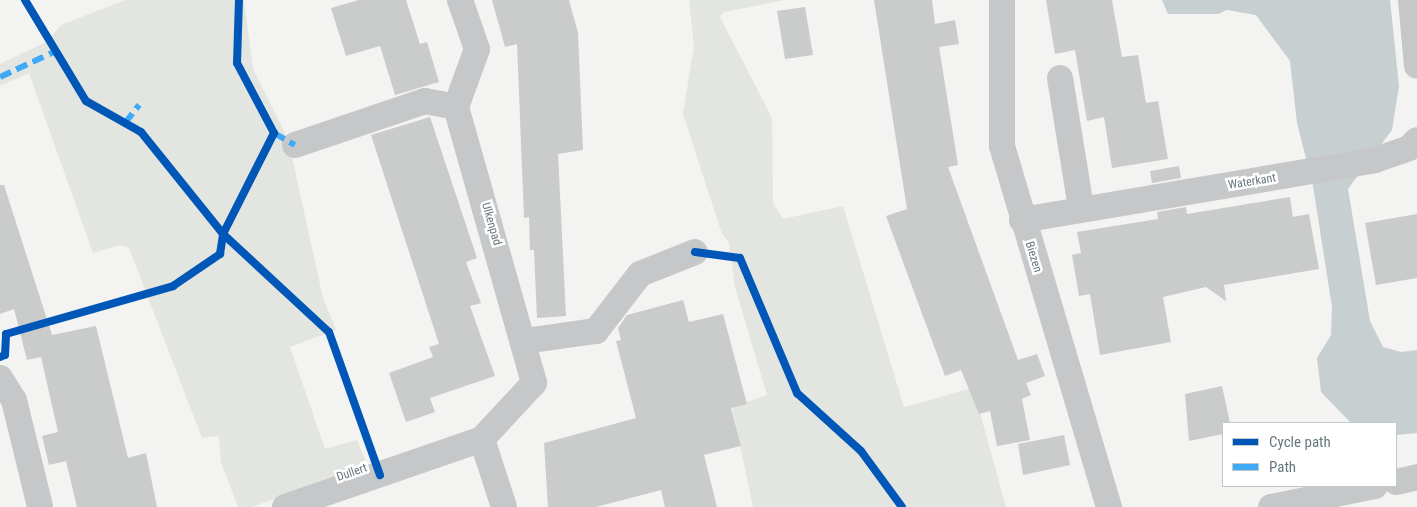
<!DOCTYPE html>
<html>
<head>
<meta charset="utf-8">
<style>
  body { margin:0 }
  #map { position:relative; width:1417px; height:507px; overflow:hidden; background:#f3f3f2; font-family:"Roboto Condensed",sans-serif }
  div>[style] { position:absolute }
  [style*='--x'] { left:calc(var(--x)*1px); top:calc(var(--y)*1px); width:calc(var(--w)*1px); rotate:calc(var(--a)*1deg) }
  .green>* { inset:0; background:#e2e5e0 }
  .water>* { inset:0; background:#c7cfd0 }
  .building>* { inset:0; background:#cacbcb }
  .minor>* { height:26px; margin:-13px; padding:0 13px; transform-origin:13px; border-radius:13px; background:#c6c7c8 }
  .quiet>* { height:6px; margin-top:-3px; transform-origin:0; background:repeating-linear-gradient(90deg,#3fa9f5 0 12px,transparent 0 18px) }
  .cycleway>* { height:8px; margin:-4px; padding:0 4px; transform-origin:4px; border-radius:4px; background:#0057b8 }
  span { translate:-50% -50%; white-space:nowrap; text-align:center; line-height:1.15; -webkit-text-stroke:5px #fff; paint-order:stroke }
  .street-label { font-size:12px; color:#67777e }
  .legend { position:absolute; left:1222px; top:422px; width:175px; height:65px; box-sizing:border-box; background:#fff; border:1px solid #c2c9cb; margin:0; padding:6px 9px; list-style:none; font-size:15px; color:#67777e }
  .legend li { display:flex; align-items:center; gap:10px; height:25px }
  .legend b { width:25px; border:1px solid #c2c9cb }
</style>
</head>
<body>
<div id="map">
  <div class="green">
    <div style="clip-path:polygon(125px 0,244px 0,253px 69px,288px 139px,323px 298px,336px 330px,290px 347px,325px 449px,357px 440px,367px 464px,252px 507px,238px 507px,221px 462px,219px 436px,202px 438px,129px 248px,121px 245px,93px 253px,29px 73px,0 86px,0 64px,48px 41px,61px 25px)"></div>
    <div style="clip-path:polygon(689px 0,785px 0,724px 12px,720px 17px,772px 118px,773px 203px,783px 219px,843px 206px,904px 407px,973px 388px,1006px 507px,753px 507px,732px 407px,767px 395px,735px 287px,729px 242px,722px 234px,683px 114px,694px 46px)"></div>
  </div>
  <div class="water">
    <div style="clip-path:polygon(1162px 0,1390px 0,1399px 86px,1392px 130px,1348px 189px,1370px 321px,1383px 347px,1401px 352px,1417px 350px,1417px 433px,1396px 435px,1396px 423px,1351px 423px,1321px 392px,1317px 358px,1331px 335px,1332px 307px,1313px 186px,1297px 123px,1290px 61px,1256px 15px,1227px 10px,1218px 14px,1168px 14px)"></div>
  </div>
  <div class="building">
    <div style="clip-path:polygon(359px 0,406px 0,420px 44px,427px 42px,439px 82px,395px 95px,380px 46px,346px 56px,331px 8px)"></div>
    <div style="clip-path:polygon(492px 0,569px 0,578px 33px,583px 150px,558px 154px,566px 316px,537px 318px,534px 250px,530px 250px,529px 217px,524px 218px,517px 44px,505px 47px)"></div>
    <div style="clip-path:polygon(874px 0,932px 0,935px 24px,955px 20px,959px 44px,939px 47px,958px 165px,948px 167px,1018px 360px,1037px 354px,1045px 376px,1026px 383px,1031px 395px,1022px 399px,1030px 440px,997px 446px,990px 411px,979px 414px,961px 370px,945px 376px,886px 216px,907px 209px)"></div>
    <div style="clip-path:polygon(1046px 0,1112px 0,1122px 57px,1138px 55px,1146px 103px,1158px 101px,1168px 159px,1112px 168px,1104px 117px,1087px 121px,1075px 50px,1055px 54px)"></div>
    <div style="clip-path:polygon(805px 7px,813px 55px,785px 59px,777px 11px)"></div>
    <div style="clip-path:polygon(430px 117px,477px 258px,466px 262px,481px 303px,470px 306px,495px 376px,430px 398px,435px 412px,406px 422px,389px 373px,433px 357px,429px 347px,439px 344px,371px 135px)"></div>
    <div style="clip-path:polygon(1179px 166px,1181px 178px,1152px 183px,1150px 171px)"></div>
    <div style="clip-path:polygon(0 185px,4px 185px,52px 335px,96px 326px,128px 458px,146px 453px,157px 507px,77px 507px,66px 461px,49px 465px,42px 436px,58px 432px,41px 357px,27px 360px,14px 309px,0 314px)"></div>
    <div style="clip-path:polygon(1290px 197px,1293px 217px,1309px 214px,1319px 269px,1224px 285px,1226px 301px,1206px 287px,1163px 297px,1171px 342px,1100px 355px,1090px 294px,1079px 296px,1072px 255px,1081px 253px,1077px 232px,1158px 219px,1157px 212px,1186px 207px,1187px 214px)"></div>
    <div style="clip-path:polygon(1417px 214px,1417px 278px,1376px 285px,1365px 223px)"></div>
    <div style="clip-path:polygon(683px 300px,689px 322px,723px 314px,747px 404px,731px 408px,741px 446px,704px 455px,717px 507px,665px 507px,661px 490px,596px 507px,548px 507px,544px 443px,636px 418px,616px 341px,621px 340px,618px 328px,627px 315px)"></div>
    <div style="clip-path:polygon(1222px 386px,1230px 423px,1223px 423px,1223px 434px,1189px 441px,1185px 394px)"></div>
    <div style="clip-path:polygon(1064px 435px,1070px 465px,1023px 475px,1018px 444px)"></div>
  </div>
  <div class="minor">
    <div style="--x:460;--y:0;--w:52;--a:70.9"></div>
    <div style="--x:477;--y:49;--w:62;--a:109.9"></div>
    <div style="--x:456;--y:107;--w:287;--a:74.2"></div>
    <div style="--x:534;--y:383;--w:76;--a:132.9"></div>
    <div style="--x:482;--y:439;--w:71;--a:72.1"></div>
    <div style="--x:1002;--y:0;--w:146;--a:90"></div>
    <div style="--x:1002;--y:146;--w:377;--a:73.5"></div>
    <div style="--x:1411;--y:0;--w:66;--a:84.8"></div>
    <div style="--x:1060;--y:78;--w:131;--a:80.8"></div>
    <div style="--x:295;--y:145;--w:137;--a:-18.7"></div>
    <div style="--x:425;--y:101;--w:32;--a:11"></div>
    <div style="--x:1022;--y:220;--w:358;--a:-9.6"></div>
    <div style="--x:1375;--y:160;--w:36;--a:-19"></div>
    <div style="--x:1409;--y:148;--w:11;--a:-45"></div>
    <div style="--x:525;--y:341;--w:72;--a:-8"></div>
    <div style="--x:596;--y:331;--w:72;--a:-52.3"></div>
    <div style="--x:640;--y:274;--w:59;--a:-21.8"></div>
    <div style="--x:0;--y:378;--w:26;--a:58"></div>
    <div style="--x:14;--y:400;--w:110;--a:76.3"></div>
    <div style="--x:1396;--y:482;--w:22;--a:-13"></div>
    <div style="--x:285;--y:507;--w:208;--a:-19"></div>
    <div style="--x:1271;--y:507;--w:106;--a:-11.4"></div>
  </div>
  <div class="quiet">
    <div style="--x:0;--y:77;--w:62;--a:-24.9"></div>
    <div style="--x:125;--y:123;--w:23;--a:-52"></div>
    <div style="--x:274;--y:133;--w:24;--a:30"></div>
  </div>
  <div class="cycleway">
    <div style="--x:25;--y:0;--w:118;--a:58.9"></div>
    <div style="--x:86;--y:101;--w:63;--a:29.4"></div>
    <div style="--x:141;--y:132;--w:131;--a:51.2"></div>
    <div style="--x:223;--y:234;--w:144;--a:42.8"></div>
    <div style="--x:329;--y:332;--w:152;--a:70.4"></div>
    <div style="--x:695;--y:252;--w:45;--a:7.6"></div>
    <div style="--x:740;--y:258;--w:147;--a:67.1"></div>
    <div style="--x:797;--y:393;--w:86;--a:42.2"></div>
    <div style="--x:861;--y:451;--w:69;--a:53.8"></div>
    <div style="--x:0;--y:357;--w:5;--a:-22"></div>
    <div style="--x:5;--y:355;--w:21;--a:-87"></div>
    <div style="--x:6;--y:334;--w:174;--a:-16"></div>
    <div style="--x:173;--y:286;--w:57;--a:-34.2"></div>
    <div style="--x:220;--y:254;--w:20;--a:-81"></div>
    <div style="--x:223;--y:234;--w:113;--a:-63.2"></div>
    <div style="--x:274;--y:133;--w:79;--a:-117.9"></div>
    <div style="--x:237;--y:63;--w:63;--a:-88.2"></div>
  </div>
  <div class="street-label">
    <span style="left:1252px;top:182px;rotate:-9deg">Waterkant</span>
    <span style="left:491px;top:224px;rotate:74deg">Ulkenpad</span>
    <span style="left:1033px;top:257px;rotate:73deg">Biezen</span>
    <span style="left:352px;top:473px;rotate:-19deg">Dullert</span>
  </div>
  <ul class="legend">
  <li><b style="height:6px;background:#0057b8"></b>Cycle path</li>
  <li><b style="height:6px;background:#3fa9f5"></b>Path</li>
  </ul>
</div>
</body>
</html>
